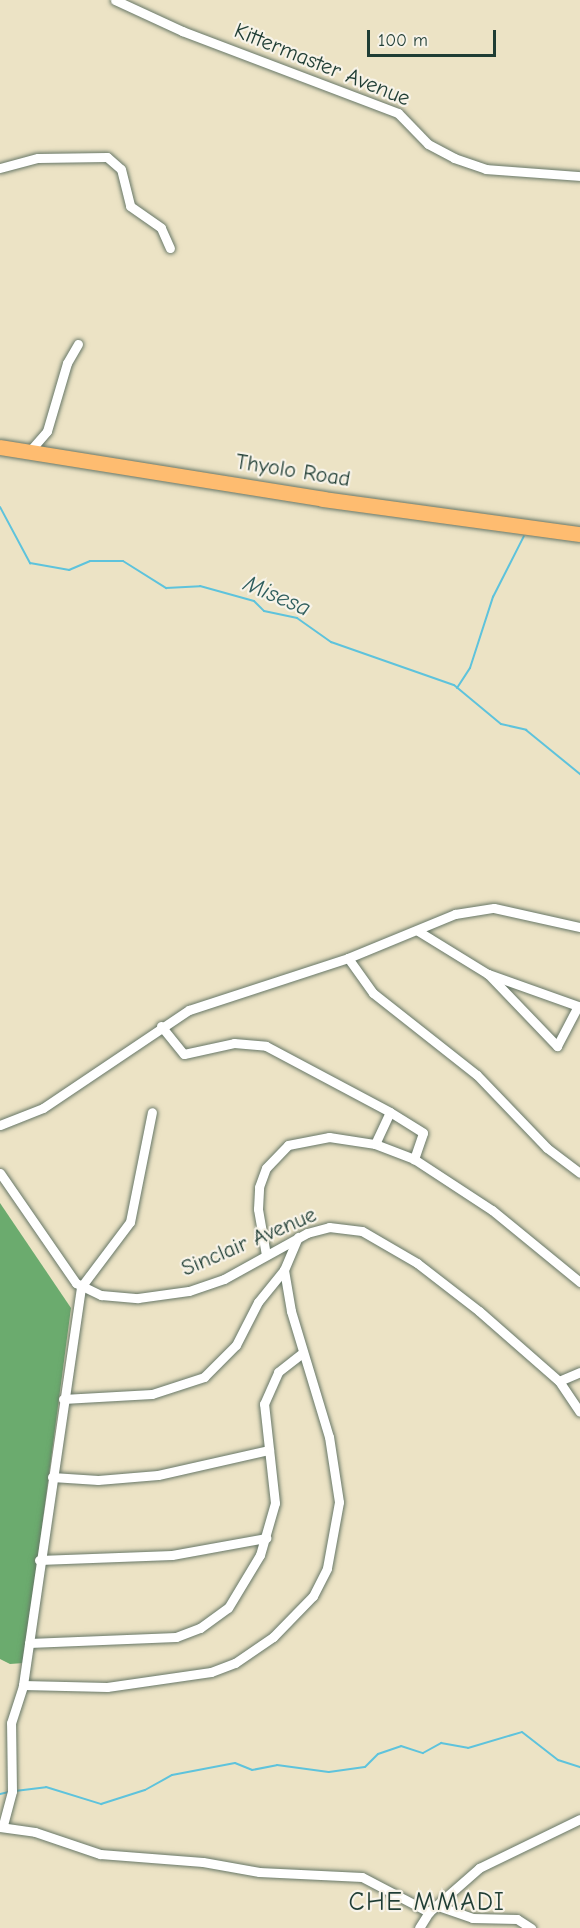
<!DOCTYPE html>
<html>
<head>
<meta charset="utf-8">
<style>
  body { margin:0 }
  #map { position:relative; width:580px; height:1928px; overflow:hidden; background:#ece3c5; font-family:"Comic Neue",sans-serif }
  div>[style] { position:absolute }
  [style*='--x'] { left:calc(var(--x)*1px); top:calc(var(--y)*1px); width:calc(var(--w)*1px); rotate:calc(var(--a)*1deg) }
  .forest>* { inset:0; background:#6bab6e }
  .stream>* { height:2px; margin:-1px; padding:0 1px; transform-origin:1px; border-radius:1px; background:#5ec3dc }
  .roads { filter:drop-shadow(0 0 2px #677767) drop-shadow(0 0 2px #677767) }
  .minor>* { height:9px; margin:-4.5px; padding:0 4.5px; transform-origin:4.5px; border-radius:4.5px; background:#fff }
  .trunk>* { height:15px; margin:-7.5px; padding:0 7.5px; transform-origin:7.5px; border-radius:7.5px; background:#febc70 }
  span { translate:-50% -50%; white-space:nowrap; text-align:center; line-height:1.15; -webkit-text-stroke:4.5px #f7f3e8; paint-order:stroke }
  .street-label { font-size:22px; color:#1f3d34 }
  .water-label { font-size:24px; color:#2f5e5e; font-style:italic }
  .quarter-label { font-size:26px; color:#1f3d34; letter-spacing:1.5px }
  .scale { position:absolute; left:367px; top:30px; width:129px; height:27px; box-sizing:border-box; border:3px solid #1f3d34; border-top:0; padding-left:8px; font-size:18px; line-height:21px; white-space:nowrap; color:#1f3d34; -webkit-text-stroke:4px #f7f3e8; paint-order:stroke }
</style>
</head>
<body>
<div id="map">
  <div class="forest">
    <div style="clip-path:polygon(0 1203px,71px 1308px,24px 1663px,10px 1664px,0 1659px)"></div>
  </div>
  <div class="stream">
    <div style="--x:0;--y:507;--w:64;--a:61.8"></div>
    <div style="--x:30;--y:563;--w:40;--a:10"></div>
    <div style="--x:69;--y:570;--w:23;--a:-23"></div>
    <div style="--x:90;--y:561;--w:33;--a:0"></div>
    <div style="--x:123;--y:561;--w:51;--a:32.1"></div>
    <div style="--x:166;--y:588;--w:34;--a:-3"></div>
    <div style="--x:200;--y:586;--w:56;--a:15.5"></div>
    <div style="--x:254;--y:601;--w:14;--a:45"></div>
    <div style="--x:264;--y:611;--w:34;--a:12"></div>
    <div style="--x:297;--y:618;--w:42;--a:35.2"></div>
    <div style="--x:331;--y:642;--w:130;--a:19.3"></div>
    <div style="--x:454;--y:685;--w:61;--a:39.7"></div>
    <div style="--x:501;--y:724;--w:26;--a:13"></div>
    <div style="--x:526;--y:730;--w:70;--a:39.2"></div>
    <div style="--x:457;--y:688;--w:24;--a:-57"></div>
    <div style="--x:470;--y:668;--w:75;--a:-72.1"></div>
    <div style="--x:493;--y:597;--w:68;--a:-63.1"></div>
    <div style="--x:15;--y:1791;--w:31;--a:-7"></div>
    <div style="--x:46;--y:1787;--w:58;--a:17.2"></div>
    <div style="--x:101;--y:1804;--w:46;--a:-17.7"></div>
    <div style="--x:145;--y:1790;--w:31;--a:-29"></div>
    <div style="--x:172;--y:1775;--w:64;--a:-10.8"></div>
    <div style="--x:235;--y:1763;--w:18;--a:22"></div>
    <div style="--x:252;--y:1770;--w:25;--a:-11"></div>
    <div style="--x:277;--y:1765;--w:52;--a:7.7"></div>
    <div style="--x:329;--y:1772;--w:36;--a:-8"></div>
    <div style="--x:365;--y:1767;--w:18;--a:-45"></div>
    <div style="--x:378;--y:1754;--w:24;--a:-19"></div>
    <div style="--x:401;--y:1746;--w:23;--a:18"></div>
    <div style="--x:423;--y:1753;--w:21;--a:-29"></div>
    <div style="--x:441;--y:1743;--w:27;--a:10"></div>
    <div style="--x:468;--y:1748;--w:56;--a:-16.5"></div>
    <div style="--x:522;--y:1732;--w:46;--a:37.9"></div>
    <div style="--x:558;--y:1760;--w:23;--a:18"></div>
    <div style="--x:0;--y:1794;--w:9;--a:-13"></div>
  </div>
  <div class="roads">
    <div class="minor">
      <div style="--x:115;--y:0;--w:74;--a:24.8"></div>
      <div style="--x:182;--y:31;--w:231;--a:20.8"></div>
      <div style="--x:398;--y:113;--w:43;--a:45.9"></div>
      <div style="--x:428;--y:144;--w:30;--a:28"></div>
      <div style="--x:454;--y:158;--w:34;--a:19"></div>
      <div style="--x:486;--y:169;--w:94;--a:4.3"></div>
      <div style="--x:0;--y:168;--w:39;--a:-15"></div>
      <div style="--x:38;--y:158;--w:69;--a:-0.8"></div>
      <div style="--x:107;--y:157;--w:18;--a:41"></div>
      <div style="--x:121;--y:169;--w:38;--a:76"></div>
      <div style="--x:130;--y:206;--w:38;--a:35"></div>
      <div style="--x:161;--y:228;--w:22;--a:66"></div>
      <div style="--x:28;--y:453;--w:29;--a:-49"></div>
      <div style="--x:47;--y:431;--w:71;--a:-73.6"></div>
      <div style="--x:67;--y:363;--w:22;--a:-60"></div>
      <div style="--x:418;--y:931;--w:82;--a:31.6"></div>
      <div style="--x:488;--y:974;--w:100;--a:46.2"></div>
      <div style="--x:557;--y:1046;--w:45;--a:-62.3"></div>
      <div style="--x:578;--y:1006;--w:96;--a:-160.4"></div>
      <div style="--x:348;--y:958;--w:43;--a:54.5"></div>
      <div style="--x:373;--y:993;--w:132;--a:38.3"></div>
      <div style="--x:477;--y:1075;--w:101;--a:46.2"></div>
      <div style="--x:547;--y:1148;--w:41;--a:37.1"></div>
      <div style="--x:161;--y:1026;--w:36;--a:51"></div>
      <div style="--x:184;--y:1054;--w:51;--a:-12.4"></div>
      <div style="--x:234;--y:1043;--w:32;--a:5"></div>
      <div style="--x:266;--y:1046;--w:140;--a:28"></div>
      <div style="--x:0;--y:1125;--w:46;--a:-21.6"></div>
      <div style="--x:43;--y:1108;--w:176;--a:-33.9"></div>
      <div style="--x:189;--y:1010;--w:167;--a:-18.1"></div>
      <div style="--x:348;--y:958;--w:116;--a:-22.4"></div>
      <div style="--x:455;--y:914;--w:39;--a:-9"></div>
      <div style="--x:494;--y:908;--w:88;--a:12.5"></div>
      <div style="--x:375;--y:1144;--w:35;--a:-65"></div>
      <div style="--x:390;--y:1112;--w:39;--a:32"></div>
      <div style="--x:423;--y:1133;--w:28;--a:109"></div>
      <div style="--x:0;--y:1173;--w:134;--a:55.4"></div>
      <div style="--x:76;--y:1283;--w:28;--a:26"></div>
      <div style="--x:101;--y:1295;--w:37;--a:5"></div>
      <div style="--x:138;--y:1298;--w:51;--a:-7.8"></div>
      <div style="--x:189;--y:1291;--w:37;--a:-19"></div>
      <div style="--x:224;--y:1279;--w:95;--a:-29"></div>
      <div style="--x:307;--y:1233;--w:23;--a:-15"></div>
      <div style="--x:329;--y:1227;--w:33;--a:7"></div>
      <div style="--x:362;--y:1231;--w:64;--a:30.2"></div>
      <div style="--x:417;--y:1263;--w:78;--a:37.7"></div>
      <div style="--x:479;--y:1311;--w:106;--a:41.2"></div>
      <div style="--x:559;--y:1381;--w:37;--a:56"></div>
      <div style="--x:266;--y:1255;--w:47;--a:-99.9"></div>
      <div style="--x:258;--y:1209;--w:22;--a:-87"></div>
      <div style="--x:259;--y:1187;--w:20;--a:-70"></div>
      <div style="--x:266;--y:1168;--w:32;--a:-46"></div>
      <div style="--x:288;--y:1145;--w:42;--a:-11"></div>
      <div style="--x:329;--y:1137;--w:47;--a:8.7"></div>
      <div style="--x:375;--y:1144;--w:42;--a:21"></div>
      <div style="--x:414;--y:1159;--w:93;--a:33.2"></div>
      <div style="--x:492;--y:1210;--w:114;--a:39.3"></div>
      <div style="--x:559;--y:1381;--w:23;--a:-23"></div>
      <div style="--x:63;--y:1399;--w:89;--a:-3.2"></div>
      <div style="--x:152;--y:1394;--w:55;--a:-18.1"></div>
      <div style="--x:204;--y:1377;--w:45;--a:-45"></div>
      <div style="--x:236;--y:1345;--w:48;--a:-62.9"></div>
      <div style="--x:258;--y:1302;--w:41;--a:-50.9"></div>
      <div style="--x:52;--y:1477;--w:46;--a:3.7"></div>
      <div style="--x:98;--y:1480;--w:60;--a:-4.8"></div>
      <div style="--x:158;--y:1475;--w:114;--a:-12.7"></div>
      <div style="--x:39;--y:1560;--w:133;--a:-2.2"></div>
      <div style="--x:172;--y:1555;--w:96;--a:-10.3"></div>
      <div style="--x:29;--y:1643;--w:147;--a:-2.3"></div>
      <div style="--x:176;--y:1637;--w:26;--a:-21"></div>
      <div style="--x:200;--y:1628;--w:34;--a:-36"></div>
      <div style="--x:228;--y:1608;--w:62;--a:-58.9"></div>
      <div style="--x:260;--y:1555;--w:54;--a:-73.9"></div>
      <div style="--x:275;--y:1503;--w:100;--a:-96.3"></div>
      <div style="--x:264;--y:1404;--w:35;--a:-66"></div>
      <div style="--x:278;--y:1372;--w:29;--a:-38"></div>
      <div style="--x:23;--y:1685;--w:84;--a:1.4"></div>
      <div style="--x:107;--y:1687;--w:105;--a:-8.2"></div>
      <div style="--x:211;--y:1672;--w:26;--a:-21"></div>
      <div style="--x:235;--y:1663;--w:46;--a:-34.4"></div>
      <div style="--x:273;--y:1637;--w:57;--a:-45.7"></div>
      <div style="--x:313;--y:1596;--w:31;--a:-63"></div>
      <div style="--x:327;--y:1568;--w:67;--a:-79.7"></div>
      <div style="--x:339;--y:1502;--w:66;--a:-98.7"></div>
      <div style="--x:329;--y:1437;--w:132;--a:-106.8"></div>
      <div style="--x:291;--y:1311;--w:42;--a:-99.7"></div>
      <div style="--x:284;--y:1270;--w:36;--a:-67"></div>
      <div style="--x:3;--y:1825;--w:35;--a:-75"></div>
      <div style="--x:12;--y:1791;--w:68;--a:-90.8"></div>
      <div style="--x:11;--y:1723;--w:40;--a:-72"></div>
      <div style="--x:23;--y:1685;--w:402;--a:-81.7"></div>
      <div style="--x:81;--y:1287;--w:81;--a:-53"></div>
      <div style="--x:130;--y:1222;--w:112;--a:-78.7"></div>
      <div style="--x:0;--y:1827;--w:35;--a:8"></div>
      <div style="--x:35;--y:1832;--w:69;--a:18.7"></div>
      <div style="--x:100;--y:1854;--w:103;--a:4.4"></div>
      <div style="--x:203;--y:1862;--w:57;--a:10.1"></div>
      <div style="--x:259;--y:1872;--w:103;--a:2.8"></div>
      <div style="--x:362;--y:1877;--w:76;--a:27.6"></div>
      <div style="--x:438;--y:1906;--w:36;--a:19"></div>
      <div style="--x:472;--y:1918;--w:45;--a:1.3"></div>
      <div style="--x:517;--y:1919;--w:17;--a:33"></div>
      <div style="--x:419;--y:1928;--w:19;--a:-58"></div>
      <div style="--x:429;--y:1912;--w:67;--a:-41.3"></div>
      <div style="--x:479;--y:1868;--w:112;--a:-25.9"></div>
    </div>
    <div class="trunk">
      <div style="--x:0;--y:447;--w:327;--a:9.1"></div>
      <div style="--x:323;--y:499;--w:259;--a:7.8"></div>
    </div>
  </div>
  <div class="street-label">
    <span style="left:322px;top:65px;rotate:22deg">Kittermaster Avenue</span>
    <span style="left:293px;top:471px;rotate:9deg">Thyolo Road</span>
    <span style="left:249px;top:1242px;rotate:-23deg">Sinclair Avenue</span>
  </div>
  <div class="water-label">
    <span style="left:277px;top:596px;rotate:23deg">Misesa</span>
  </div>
  <div class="quarter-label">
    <span style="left:427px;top:1903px">CHE MMADI</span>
  </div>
  <div class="scale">100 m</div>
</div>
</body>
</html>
